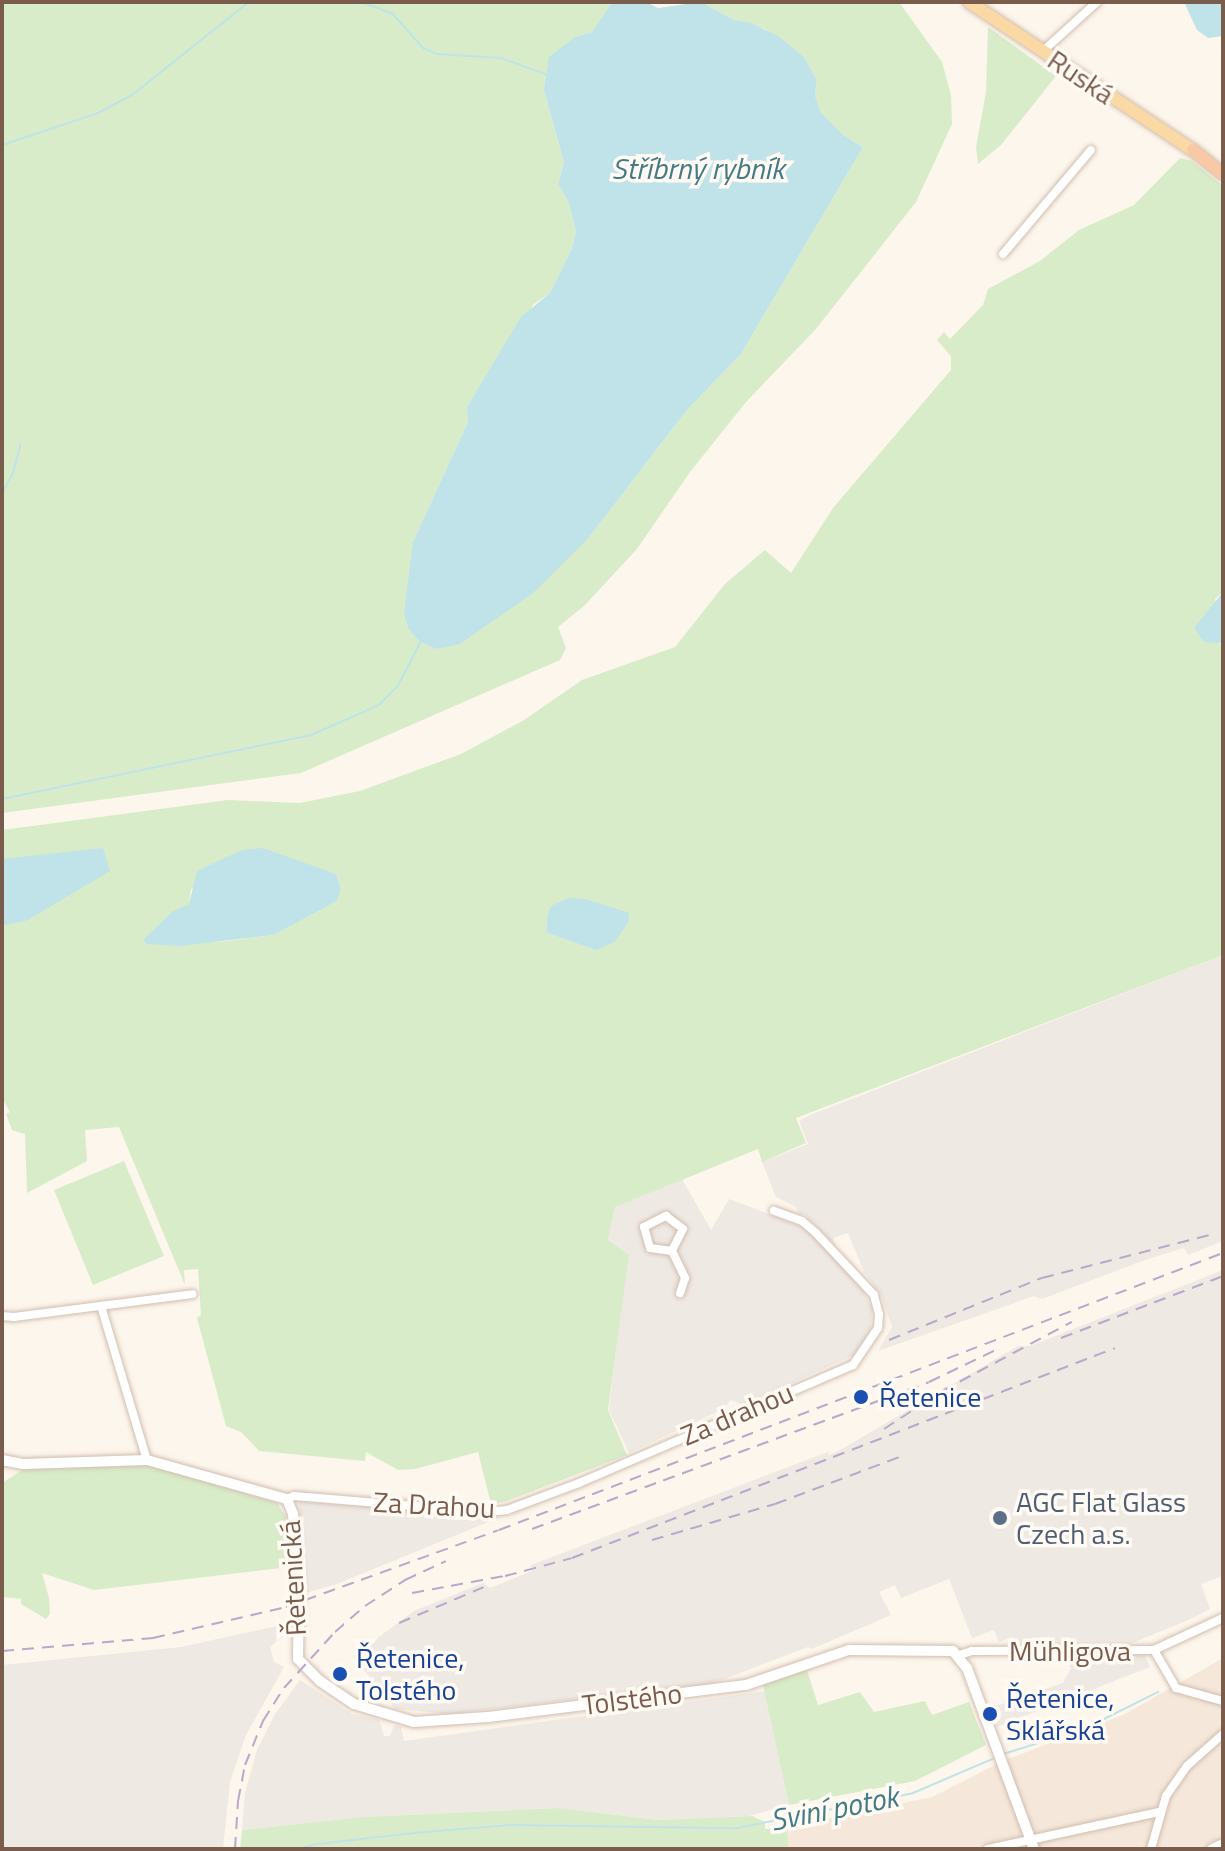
<!DOCTYPE html>
<html>
<head>
<meta charset="utf-8">
<style>
  body { margin:0 }
  #map { position:relative; width:1225px; height:1851px; overflow:hidden; background:#fdf6ec; font-family:"Titillium Web",sans-serif }
  div>[style] { position:absolute }
  [style*='--x'] { left:calc(var(--x)*1px); top:calc(var(--y)*1px); width:calc(var(--w)*1px); rotate:calc(var(--a)*1deg) }
  .residential>* { inset:0; background:#f5e8da }
  .industrial>* { inset:0; background:#efe9e4 }
  .green>* { inset:0; background:#d8ecc9 }
  .water>* { inset:0; background:#bfe3e8 }
  .stream>* { height:2px; margin:-1px; padding:0 1px; transform-origin:1px; border-radius:1px; background:#bfe3e8 }
  .roads { filter:drop-shadow(0 0 2px #d1beb0) drop-shadow(0 0 2px #d1beb0) }
  .minor>* { height:8px; margin:-4px; padding:0 4px; transform-origin:4px; border-radius:4px; background:#fff }
  .tertiary>* { height:10px; margin:-5px; padding:0 5px; transform-origin:5px; border-radius:5px; background:#fff }
  .secondary>* { height:11px; margin:-5.5px; padding:0 5.5px; transform-origin:5.5px; border-radius:5.5px; background:#fff }
  .primary>* { height:12px; margin:-6px; padding:0 6px; transform-origin:6px; border-radius:6px; background:#fbd9a5 }
  .trunk>* { height:12px; margin:-6px; padding:0 6px; transform-origin:6px; border-radius:6px; background:#f9c8a4 }
  .rail>* { height:2px; margin-top:-1px; transform-origin:0; background:repeating-linear-gradient(90deg,#b9a8c9 0 12px,transparent 0 20px) }
  .dots>* { width:22px; height:22px; translate:-50% -50%; box-sizing:border-box; border:4px solid #fffaf3; border-radius:50% }
  span { translate:-50% -50%; white-space:nowrap; text-align:center; line-height:1.15; -webkit-text-stroke:7px #fffaf3; paint-order:stroke }
  .street-label { font-size:28px; color:#7a5c4d }
  .transit-label { font-size:28px; color:#164399 }
  .left { translate:0 -50%; text-align:left }
  .service-label { font-size:28px; color:#4e5e75 }
  .water-label { font-size:30px; color:#437c86; font-style:italic }
  .frame { position:absolute; inset:0; border:4px solid #7a5c4d; pointer-events:none }
</style>
</head>
<body>
<div id="map">
  <div class="residential">
    <div style="clip-path:polygon(1223px 1658px,1223px 1849px,789px 1849px,787px 1827px,932px 1797px,1003px 1761px,1125px 1714px)"></div>
  </div>
  <div class="industrial">
    <div style="clip-path:polygon(1223px 955px,1223px 1241px,1188px 1255px,1184px 1248px,1145px 1260px,1042px 1299px,1034px 1296px,878px 1351px,892px 1327px,881px 1295px,864px 1272px,848px 1233px,833px 1238px,834px 1244px,804px 1214px,799px 1214px,796px 1207px,776px 1197px,762px 1162px,808px 1144px,799px 1121px,810px 1115px)"></div>
    <div style="clip-path:polygon(682px 1179px,711px 1230px,729px 1199px,805px 1228px,860px 1285px,872px 1308px,870px 1331px,856px 1354px,743px 1405px,731px 1400px,723px 1409px,629px 1453px,609px 1410px,625px 1272px,608px 1240px,615px 1207px)"></div>
    <div style="clip-path:polygon(1223px 1270px,1223px 1585px,1220px 1577px,1201px 1584px,1210px 1609px,1193px 1618px,1125px 1646px,1020px 1644px,1012px 1637px,999px 1642px,994px 1630px,972px 1638px,949px 1579px,901px 1598px,895px 1585px,879px 1592px,891px 1615px,812px 1649px,808px 1647px,714px 1683px,451px 1714px,395px 1709px,353px 1656px,414px 1611px,483px 1583px,490px 1588px,532px 1571px,531px 1565px,828px 1452px,829px 1455px,840px 1450px,1018px 1346px,1030px 1346px)"></div>
    <div style="clip-path:polygon(299px 1501px,498px 1518px,337px 1584px,305px 1593px)"></div>
    <div style="clip-path:polygon(286px 1624px,289px 1632px,270px 1647px,274px 1662px,284px 1667px,246px 1735px,230px 1782px,223px 1849px,2px 1849px,2px 1665px,181px 1647px)"></div>
    <div style="clip-path:polygon(1144px 1654px,1150px 1667px,997px 1727px,990px 1708px,1063px 1683px,1071px 1668px,1065px 1659px,1068px 1657px)"></div>
    <div style="clip-path:polygon(300px 1680px,352px 1714px,379px 1719px,384px 1736px,390px 1736px,394px 1726px,401px 1726px,404px 1741px,765px 1691px,789px 1805px,749px 1816px,658px 1820px,558px 1808px,362px 1817px,242px 1830px,245px 1793px,257px 1750px,275px 1714px)"></div>
  </div>
  <div class="green">
    <div style="clip-path:polygon(2px 2px,612px 2px,592px 32px,575px 37px,544px 90px,564px 163px,558px 184px,568px 201px,576px 231px,572px 248px,550px 293px,534px 304px,467px 407px,468px 422px,413px 542px,409px 630px,420px 642px,436px 649px,587px 540px,687px 410px,741px 354px,863px 147px,843px 135px,819px 112px,815px 95px,817px 80px,804px 57px,765px 29px,734px 20px,701px 2px,899px 2px,942px 62px,951px 95px,952px 124px,916px 202px,857px 277px,815px 330px,746px 402px,690px 472px,637px 549px,584px 606px,558px 627px,566px 648px,560px 660px,301px 773px,2px 813px)"></div>
    <div style="clip-path:polygon(988px 27px,1056px 76px,1001px 145px,978px 164px,976px 147px,986px 92px)"></div>
    <div style="clip-path:polygon(evenodd,1180px 158px,1192px 161px,1223px 186px,1223px 592px,1215px 599px,1219px 644px,1223px 643px,1223px 955px,796px 1118px,806px 1143px,762px 1162px,758px 1149px,615px 1207px,608px 1240px,629px 1255px,608px 1410px,627px 1455px,507px 1501px,491px 1504px,478px 1452px,415px 1469px,398px 1470px,366px 1452px,365px 1461px,259px 1451px,241px 1432px,226px 1426px,197px 1318px,201px 1315px,198px 1269px,184px 1270px,185px 1285px,119px 1127px,85px 1130px,87px 1161px,27px 1193px,25px 1134px,12px 1130px,6px 1114px,10px 1112px,2px 1098px,2px 830px,228px 800px,300px 803px,360px 791px,461px 754px,524px 720px,582px 680px,675px 647px,725px 584px,765px 550px,791px 573px,833px 508px,951px 370px,951px 356px,937px 340px,944px 332px,950px 339px,983px 305px,988px 289px,1040px 261px,1079px 230px,1134px 205px,1180px 158px,275px 852px,289px 860px,336px 874px,341px 889px,337px 901px,274px 935px,219px 942px,143px 940px,189px 904px,191px 889px,275px 852px,1180px 158px,586px 899px,596px 950px,547px 933px,586px 899px)"></div>
    <div style="clip-path:polygon(124px 1161px,164px 1256px,93px 1285px,54px 1190px)"></div>
    <div style="clip-path:polygon(148px 1465px,277px 1503px,286px 1517px,289px 1567px,94px 1590px,42px 1573px,49px 1598px,50px 1614px,46px 1619px,21px 1604px,21px 1599px,2px 1597px,2px 1483px,22px 1470px)"></div>
    <div style="clip-path:polygon(807px 1670px,818px 1705px,860px 1692px,874px 1712px,925px 1701px,932px 1715px,969px 1702px,986px 1745px,915px 1781px,789px 1805px,763px 1685px)"></div>
    <div style="clip-path:polygon(559px 1808px,658px 1820px,752px 1816px,765px 1822px,765px 1829px,787px 1827px,789px 1849px,240px 1849px,242px 1830px,362px 1817px)"></div>
  </div>
  <div class="water">
    <div style="clip-path:polygon(612px 2px,646px 2px,658px 8px,701px 2px,734px 20px,751px 23px,778px 36px,804px 57px,817px 80px,815px 95px,820px 112px,843px 135px,863px 147px,741px 354px,687px 410px,587px 540px,533px 593px,460px 644px,436px 649px,420px 642px,409px 630px,404px 614px,413px 542px,468px 422px,467px 407px,521px 317px,550px 293px,572px 248px,576px 231px,568px 201px,558px 184px,564px 163px,544px 90px,549px 57px,575px 37px,592px 32px)"></div>
    <div style="clip-path:polygon(1184px 2px,1223px 2px,1223px 36px,1208px 38px,1197px 30px)"></div>
    <div style="clip-path:polygon(1223px 592px,1223px 643px,1204px 642px,1194px 628px)"></div>
    <div style="clip-path:polygon(103px 848px,110px 871px,28px 920px,6px 925px,2px 923px,2px 859px)"></div>
    <div style="clip-path:polygon(263px 848px,336px 874px,341px 889px,337px 901px,274px 935px,180px 946px,147px 944px,143px 940px,172px 912px,189px 904px,197px 871px,242px 850px)"></div>
    <div style="clip-path:polygon(569px 898px,586px 899px,629px 913px,629px 921px,615px 942px,596px 950px,547px 933px,547px 917px,551px 906px)"></div>
  </div>
  <div class="stream">
    <div style="--x:361;--y:2;--w:33;--a:20"></div>
    <div style="--x:392;--y:13;--w:47;--a:48.5"></div>
    <div style="--x:423;--y:48;--w:15;--a:23"></div>
    <div style="--x:437;--y:54;--w:64;--a:3.6"></div>
    <div style="--x:501;--y:58;--w:47;--a:20"></div>
    <div style="--x:2;--y:145;--w:101;--a:-18.4"></div>
    <div style="--x:98;--y:113;--w:38;--a:-28"></div>
    <div style="--x:132;--y:95;--w:149;--a:-38.5"></div>
    <div style="--x:2;--y:493;--w:23;--a:-61"></div>
    <div style="--x:13;--y:473;--w:30;--a:-75"></div>
    <div style="--x:2;--y:799;--w:316;--a:-11.7"></div>
    <div style="--x:311;--y:735;--w:74;--a:-23.8"></div>
    <div style="--x:379;--y:705;--w:29;--a:-46"></div>
    <div style="--x:399;--y:684;--w:48;--a:-62.9"></div>
    <div style="--x:1003;--y:1754;--w:85;--a:-17.2"></div>
    <div style="--x:1084;--y:1729;--w:83;--a:-26.6"></div>
    <div style="--x:299;--y:1849;--w:19;--a:-16"></div>
    <div style="--x:317;--y:1844;--w:98;--a:-6.5"></div>
    <div style="--x:414;--y:1833;--w:97;--a:-4.7"></div>
    <div style="--x:511;--y:1825;--w:226;--a:0.8"></div>
    <div style="--x:737;--y:1828;--w:179;--a:-11.2"></div>
    <div style="--x:913;--y:1793;--w:91;--a:-23.2"></div>
  </div>
  <div class="roads">
    <div class="minor">
      <div style="--x:1043;--y:51;--w:73;--a:-42.2"></div>
      <div style="--x:1003;--y:254;--w:136;--a:-49.8"></div>
      <div style="--x:672;--y:1251;--w:22;--a:-172"></div>
      <div style="--x:650;--y:1248;--w:22;--a:-106"></div>
      <div style="--x:644;--y:1227;--w:25;--a:-27"></div>
      <div style="--x:666;--y:1216;--w:21;--a:37"></div>
      <div style="--x:683;--y:1229;--w:25;--a:117"></div>
      <div style="--x:672;--y:1251;--w:30;--a:64"></div>
      <div style="--x:685;--y:1278;--w:16;--a:108"></div>
      <div style="--x:101;--y:1306;--w:161;--a:73.4"></div>
      <div style="--x:2;--y:1316;--w:12;--a:5"></div>
      <div style="--x:14;--y:1317;--w:180;--a:-7.3"></div>
      <div style="--x:287;--y:1499;--w:8;--a:-23"></div>
      <div style="--x:294;--y:1496;--w:197;--a:4.7"></div>
      <div style="--x:490;--y:1512;--w:17;--a:-7"></div>
      <div style="--x:507;--y:1510;--w:77;--a:-20.6"></div>
      <div style="--x:579;--y:1483;--w:298;--a:-23.3"></div>
      <div style="--x:853;--y:1365;--w:45;--a:-56"></div>
      <div style="--x:878;--y:1328;--w:14;--a:-86"></div>
      <div style="--x:879;--y:1314;--w:20;--a:-105"></div>
      <div style="--x:874;--y:1295;--w:85;--a:-133.1"></div>
      <div style="--x:816;--y:1233;--w:18;--a:-139"></div>
      <div style="--x:802;--y:1221;--w:30;--a:-160"></div>
      <div style="--x:1154;--y:1650;--w:44;--a:59.9"></div>
      <div style="--x:1176;--y:1688;--w:49;--a:15.5"></div>
      <div style="--x:959;--y:1655;--w:14;--a:-17"></div>
      <div style="--x:972;--y:1651;--w:182;--a:-0.3"></div>
      <div style="--x:1154;--y:1650;--w:76;--a:-24.9"></div>
      <div style="--x:988;--y:1849;--w:175;--a:-12.2"></div>
      <div style="--x:1151;--y:1849;--w:55;--a:-74.2"></div>
      <div style="--x:1166;--y:1796;--w:37;--a:-55"></div>
      <div style="--x:1187;--y:1766;--w:48;--a:-41.6"></div>
    </div>
    <div class="tertiary">
      <div style="--x:2;--y:1460;--w:21;--a:11"></div>
      <div style="--x:23;--y:1464;--w:124;--a:-1.8"></div>
      <div style="--x:147;--y:1460;--w:145;--a:15.6"></div>
      <div style="--x:287;--y:1499;--w:16;--a:68"></div>
      <div style="--x:293;--y:1514;--w:76;--a:85.5"></div>
      <div style="--x:299;--y:1590;--w:69;--a:90.8"></div>
      <div style="--x:298;--y:1659;--w:31;--a:45"></div>
      <div style="--x:320;--y:1681;--w:41;--a:34.1"></div>
      <div style="--x:354;--y:1704;--w:63;--a:16.7"></div>
      <div style="--x:414;--y:1722;--w:74;--a:-3.9"></div>
      <div style="--x:488;--y:1717;--w:260;--a:-7.1"></div>
      <div style="--x:746;--y:1685;--w:109;--a:-18.8"></div>
      <div style="--x:849;--y:1650;--w:104;--a:0.6"></div>
      <div style="--x:953;--y:1651;--w:22;--a:51"></div>
      <div style="--x:967;--y:1668;--w:193;--a:69.7"></div>
    </div>
    <div class="secondary">
      <div style="--x:1212;--y:1849;--w:12;--a:-24"></div>
    </div>
    <div class="primary">
      <div style="--x:969;--y:2;--w:268;--a:33.5"></div>
    </div>
    <div class="trunk">
      <div style="--x:1193;--y:150;--w:38;--a:39"></div>
    </div>
  </div>
  <div class="rail">
    <div style="--x:1061;--y:1338;--w:173;--a:-20.9"></div>
    <div style="--x:889;--y:1340;--w:165;--a:-22.1"></div>
    <div style="--x:1042;--y:1278;--w:177;--a:-14.4"></div>
    <div style="--x:884;--y:1429;--w:69;--a:-33.2"></div>
    <div style="--x:942;--y:1391;--w:147;--a:-28"></div>
    <div style="--x:532;--y:1529;--w:423;--a:-20.3"></div>
    <div style="--x:929;--y:1382;--w:76;--a:-25.6"></div>
    <div style="--x:652;--y:1540;--w:128;--a:-16.3"></div>
    <div style="--x:775;--y:1504;--w:139;--a:-20.7"></div>
    <div style="--x:412;--y:1593;--w:95;--a:-10.4"></div>
    <div style="--x:505;--y:1576;--w:69;--a:-15"></div>
    <div style="--x:572;--y:1558;--w:582;--a:-21.14"></div>
    <div style="--x:399;--y:1623;--w:92;--a:-23"></div>
    <div style="--x:2;--y:1651;--w:152;--a:-4.9"></div>
    <div style="--x:153;--y:1638;--w:137;--a:-13.1"></div>
    <div style="--x:286;--y:1607;--w:226;--a:-19.9"></div>
    <div style="--x:499;--y:1530;--w:775;--a:-20.94"></div>
    <div style="--x:235;--y:1849;--w:48;--a:-86.4"></div>
    <div style="--x:238;--y:1801;--w:37;--a:-79"></div>
    <div style="--x:245;--y:1765;--w:48;--a:-67.8"></div>
    <div style="--x:263;--y:1721;--w:39;--a:-58"></div>
    <div style="--x:284;--y:1688;--w:76;--a:-47.7"></div>
    <div style="--x:335;--y:1632;--w:40;--a:-41"></div>
    <div style="--x:365;--y:1606;--w:48;--a:-33"></div>
    <div style="--x:405;--y:1580;--w:45;--a:-24.9"></div>
  </div>
  <div class="dots">
    <div style="left:861px;top:1397px;background:#1a4fb4"></div>
    <div style="left:1000px;top:1518px;background:#5c6f8a"></div>
    <div style="left:340px;top:1674px;background:#1a4fb4"></div>
    <div style="left:990px;top:1714px;background:#1a4fb4"></div>
  </div>
  <div class="street-label">
    <span style="left:1081px;top:77px;rotate:34deg">Ruská</span>
    <span style="left:737px;top:1414px;rotate:-23deg">Za drahou</span>
    <span style="left:434px;top:1505px;rotate:3deg">Za Drahou</span>
    <span style="left:293px;top:1578px;rotate:-93deg">Řetenická</span>
    <span style="left:1070px;top:1651px">Mühligova</span>
    <span style="left:632px;top:1699px;rotate:-7deg">Tolstého</span>
  </div>
  <div class="transit-label">
    <span class="left" style="left:879px;top:1397px">Řetenice</span>
    <span class="left" style="left:356px;top:1674px">Řetenice,<br>Tolstého</span>
    <span class="left" style="left:1006px;top:1714px">Řetenice,<br>Sklářská</span>
  </div>
  <div class="service-label">
    <span class="left" style="left:1016px;top:1518px">AGC Flat Glass<br>Czech a.s.</span>
  </div>
  <div class="water-label">
    <span style="left:698px;top:168px">Stříbrný rybník</span>
    <span style="left:834px;top:1808px;rotate:-11deg">Sviní potok</span>
  </div>
  <div class="frame"></div>
</div>
</body>
</html>
